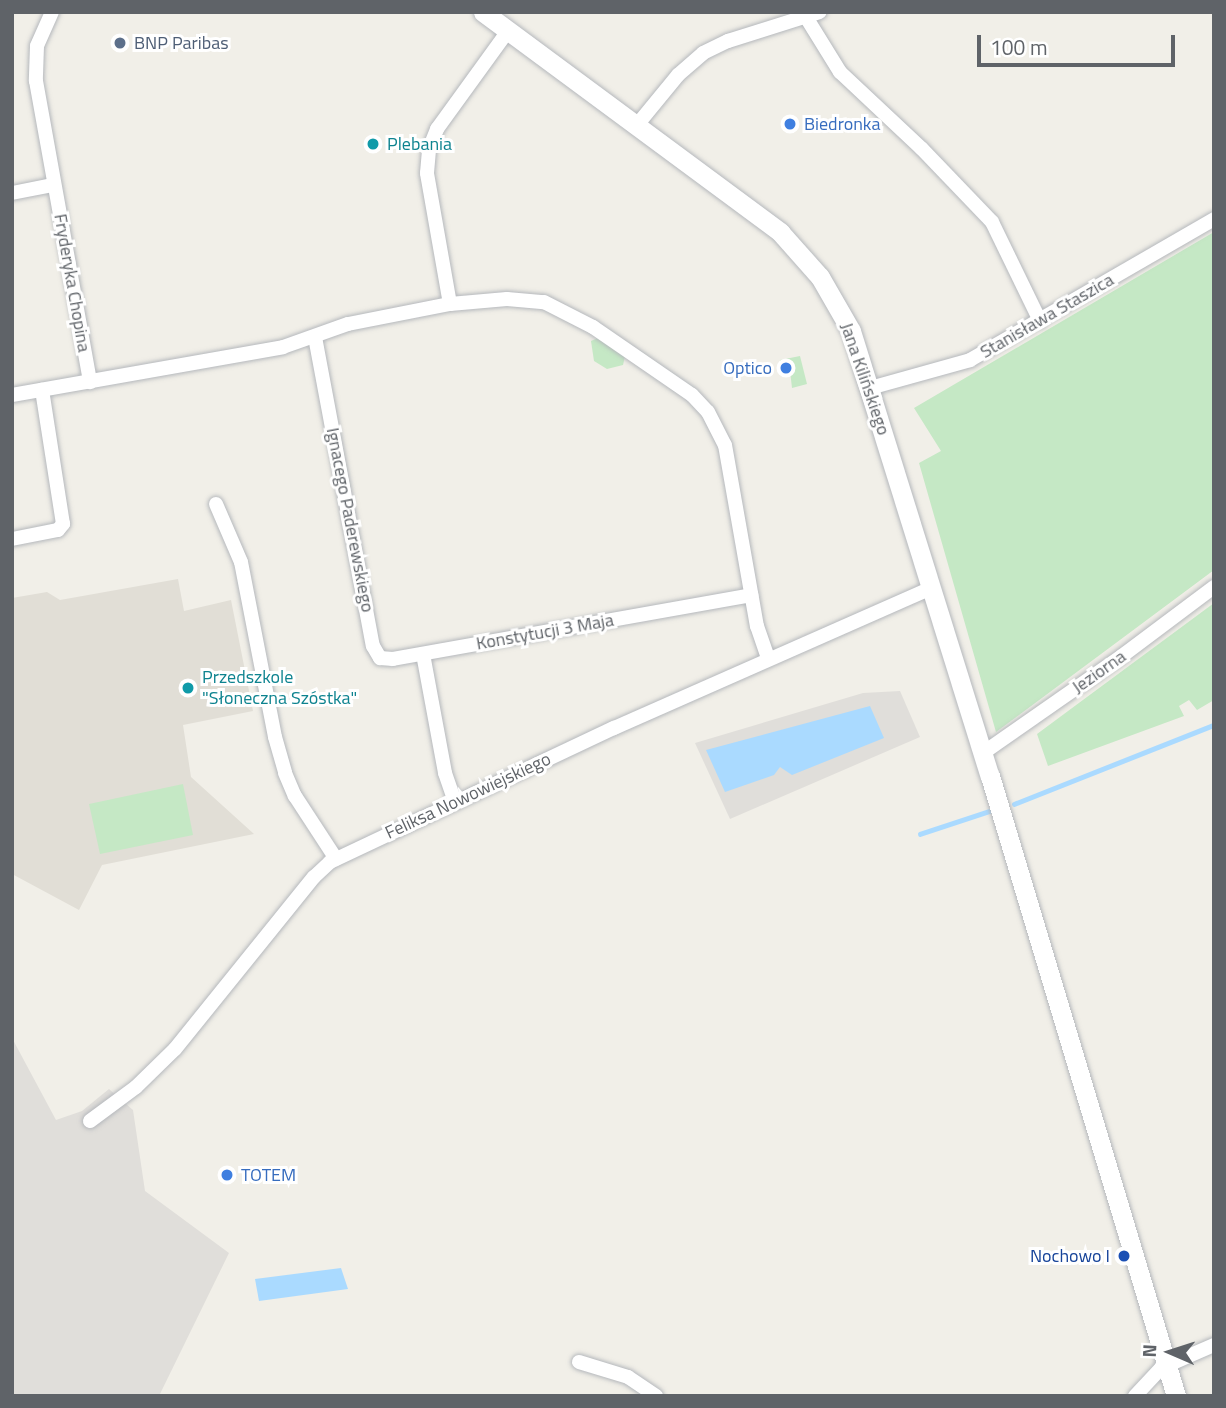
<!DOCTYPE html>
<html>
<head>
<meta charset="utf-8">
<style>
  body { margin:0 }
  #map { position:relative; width:1226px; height:1408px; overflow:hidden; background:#f1efe8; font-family:"Titillium Web",sans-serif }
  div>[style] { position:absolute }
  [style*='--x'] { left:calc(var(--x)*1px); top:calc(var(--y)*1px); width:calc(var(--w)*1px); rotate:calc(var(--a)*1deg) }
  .industrial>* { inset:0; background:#e0deda }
  .education>* { inset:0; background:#e1ded6 }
  .green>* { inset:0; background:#c5e8c5 }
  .water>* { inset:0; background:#aadaff }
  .stream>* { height:4.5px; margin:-2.25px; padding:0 2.25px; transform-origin:2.25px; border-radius:2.25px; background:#aadaff }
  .roads { filter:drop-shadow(0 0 2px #b5b8bc) drop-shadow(0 0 2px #b5b8bc) }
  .minor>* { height:14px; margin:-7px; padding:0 7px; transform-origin:7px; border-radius:7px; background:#fff }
  .secondary>* { height:19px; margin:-9.5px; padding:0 9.5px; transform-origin:9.5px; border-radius:9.5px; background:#fff }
  .dots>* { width:19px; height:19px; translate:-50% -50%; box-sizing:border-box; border:4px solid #fff; border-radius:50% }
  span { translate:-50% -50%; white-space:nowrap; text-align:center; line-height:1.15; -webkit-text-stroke:6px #fff; paint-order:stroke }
  .service-label { font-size:18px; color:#4e5e75 }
  .left { translate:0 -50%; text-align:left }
  .shop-label { font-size:18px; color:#366cbe }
  .right { translate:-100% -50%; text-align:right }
  .culture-label { font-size:18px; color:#0d838f }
  .street-label { font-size:18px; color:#5f6368 }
  .transit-label { font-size:18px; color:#164399 }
  .frame { position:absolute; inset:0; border:14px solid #5f6368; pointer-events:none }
  .north { position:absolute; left:1135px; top:1317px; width:70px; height:70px; -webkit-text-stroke:5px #fff; paint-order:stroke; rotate:273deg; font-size:19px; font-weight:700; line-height:28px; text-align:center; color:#5f6368 }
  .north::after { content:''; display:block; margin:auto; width:24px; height:32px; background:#5f6368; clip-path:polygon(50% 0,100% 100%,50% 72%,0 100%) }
  .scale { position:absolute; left:977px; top:35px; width:198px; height:32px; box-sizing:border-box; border:4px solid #5f6368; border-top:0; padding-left:9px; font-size:21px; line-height:24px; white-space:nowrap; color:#5f6368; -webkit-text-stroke:5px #fff; paint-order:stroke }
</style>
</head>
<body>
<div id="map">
  <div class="industrial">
    <div style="clip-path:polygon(900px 691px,920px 737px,730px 819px,695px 743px,863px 693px)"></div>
    <div style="clip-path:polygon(12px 1038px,56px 1120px,82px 1111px,109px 1089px,133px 1110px,145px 1191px,229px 1253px,159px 1396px,12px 1396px)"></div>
  </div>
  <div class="education">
    <div style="clip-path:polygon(178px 579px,184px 611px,231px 600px,253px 711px,183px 725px,191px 777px,254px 834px,102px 865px,79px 910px,12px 874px,12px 598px,47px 592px,60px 600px)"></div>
  </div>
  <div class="green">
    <div style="clip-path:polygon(1214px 232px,1214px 570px,996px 732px,919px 463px,941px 451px,914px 408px)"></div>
    <div style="clip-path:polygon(598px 338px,625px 356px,623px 365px,607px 369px,594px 361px,591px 341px)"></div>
    <div style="clip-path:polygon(800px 356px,807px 384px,792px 388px,789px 362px,780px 363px,780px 360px)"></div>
    <div style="clip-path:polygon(1214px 603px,1214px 700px,1197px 710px,1189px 700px,1179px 706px,1184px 716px,1048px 766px,1037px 734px)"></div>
    <div style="clip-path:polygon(183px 784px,193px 835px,100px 854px,89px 804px)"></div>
  </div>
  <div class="water">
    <div style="clip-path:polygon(870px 706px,884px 738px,792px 775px,780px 767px,774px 775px,725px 792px,706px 750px)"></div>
    <div style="clip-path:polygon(341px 1268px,348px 1289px,259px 1301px,255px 1279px)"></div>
  </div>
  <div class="stream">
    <div style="--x:1014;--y:804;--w:215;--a:-21.6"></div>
    <div style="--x:920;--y:834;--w:73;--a:-18.4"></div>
  </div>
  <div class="roads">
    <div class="minor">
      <div style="--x:52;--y:12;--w:37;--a:114"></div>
      <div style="--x:37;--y:46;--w:35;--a:92"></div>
      <div style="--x:36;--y:81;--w:306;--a:79.8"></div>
      <div style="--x:806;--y:17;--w:65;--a:58.3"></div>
      <div style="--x:840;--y:72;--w:112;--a:43.2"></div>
      <div style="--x:922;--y:149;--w:101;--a:46.2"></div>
      <div style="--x:992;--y:222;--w:110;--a:64.1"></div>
      <div style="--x:637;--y:125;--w:65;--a:-50.6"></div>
      <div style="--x:678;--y:75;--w:33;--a:-41"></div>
      <div style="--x:703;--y:53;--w:28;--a:-26"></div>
      <div style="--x:728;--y:41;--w:96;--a:-17.5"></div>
      <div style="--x:12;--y:193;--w:42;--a:-11"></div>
      <div style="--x:450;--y:304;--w:133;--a:-100"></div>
      <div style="--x:427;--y:173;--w:24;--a:-85"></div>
      <div style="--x:429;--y:149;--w:22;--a:-68"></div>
      <div style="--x:437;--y:129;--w:121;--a:-54.1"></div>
      <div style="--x:315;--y:337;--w:314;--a:79.4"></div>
      <div style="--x:373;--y:646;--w:14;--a:60"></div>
      <div style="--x:380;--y:658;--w:13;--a:4"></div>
      <div style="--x:393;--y:659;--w:364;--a:-10.1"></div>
      <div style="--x:870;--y:388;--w:104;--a:-15.6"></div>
      <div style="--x:970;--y:360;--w:282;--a:-30"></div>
      <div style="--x:12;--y:395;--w:275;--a:-10"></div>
      <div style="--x:283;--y:347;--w:69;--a:-19.5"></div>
      <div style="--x:348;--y:324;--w:104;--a:-11.1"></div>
      <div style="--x:450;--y:304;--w:57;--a:-5"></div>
      <div style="--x:507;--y:299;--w:37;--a:5"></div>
      <div style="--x:544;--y:302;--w:55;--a:27"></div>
      <div style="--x:593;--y:327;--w:120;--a:34.5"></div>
      <div style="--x:692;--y:395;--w:23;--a:47"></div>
      <div style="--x:708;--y:412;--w:37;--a:63"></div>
      <div style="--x:725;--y:445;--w:184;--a:80"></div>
      <div style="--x:757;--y:626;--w:34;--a:71"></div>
      <div style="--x:216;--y:504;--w:63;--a:66.7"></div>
      <div style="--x:241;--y:562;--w:178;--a:79"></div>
      <div style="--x:275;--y:737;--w:37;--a:74"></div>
      <div style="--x:285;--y:773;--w:25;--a:67"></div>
      <div style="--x:295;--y:796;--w:75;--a:56.9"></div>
      <div style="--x:12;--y:539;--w:47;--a:-11.1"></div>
      <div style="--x:58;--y:530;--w:8;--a:-50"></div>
      <div style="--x:63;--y:524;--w:136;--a:-98.9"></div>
      <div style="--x:423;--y:654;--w:121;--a:79.5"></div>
      <div style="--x:445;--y:773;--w:31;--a:71"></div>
      <div style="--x:983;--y:753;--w:169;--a:-34.9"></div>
      <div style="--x:1122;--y:656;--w:115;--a:-36.9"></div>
      <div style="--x:90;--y:1121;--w:57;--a:-36.5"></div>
      <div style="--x:136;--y:1087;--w:54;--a:-44.3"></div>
      <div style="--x:175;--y:1049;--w:221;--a:-51.1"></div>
      <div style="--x:314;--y:877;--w:22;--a:-43"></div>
      <div style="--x:330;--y:862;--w:314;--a:-25.3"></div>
      <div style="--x:614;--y:728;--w:347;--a:-23.8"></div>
      <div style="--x:579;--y:1362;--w:51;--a:17"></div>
      <div style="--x:628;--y:1377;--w:34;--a:34"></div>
      <div style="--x:1135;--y:1396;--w:38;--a:-47"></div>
      <div style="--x:1161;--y:1368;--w:58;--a:-23.5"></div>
    </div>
    <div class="secondary">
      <div style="--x:483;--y:12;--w:370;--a:36.5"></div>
      <div style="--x:780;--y:232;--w:60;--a:48.4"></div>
      <div style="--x:820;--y:277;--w:62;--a:60.1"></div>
      <div style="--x:851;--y:331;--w:466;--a:72.7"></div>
      <div style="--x:990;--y:776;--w:647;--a:73.3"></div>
    </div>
  </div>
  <div class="dots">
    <div style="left:120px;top:43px;background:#5c6f8a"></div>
    <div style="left:790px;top:124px;background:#3f7fe0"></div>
    <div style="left:373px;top:144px;background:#0f9aa8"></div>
    <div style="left:786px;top:368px;background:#3f7fe0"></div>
    <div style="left:188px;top:688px;background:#0f9aa8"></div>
    <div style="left:227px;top:1175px;background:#3f7fe0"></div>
    <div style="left:1124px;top:1256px;background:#1a4fb4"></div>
  </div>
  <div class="service-label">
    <span class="left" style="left:134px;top:43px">BNP Paribas</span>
  </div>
  <div class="shop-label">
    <span class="left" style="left:804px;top:124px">Biedronka</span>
    <span class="right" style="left:772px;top:368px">Optico</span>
    <span class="left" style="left:241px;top:1175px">TOTEM</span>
  </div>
  <div class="culture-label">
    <span class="left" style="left:387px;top:144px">Plebania</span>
    <span class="left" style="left:202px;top:688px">Przedszkole<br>"Słoneczna Szóstka"</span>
  </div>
  <div class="street-label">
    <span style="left:72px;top:283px;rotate:80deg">Fryderyka Chopina</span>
    <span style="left:1047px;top:316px;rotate:-30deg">Stanisława Staszica</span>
    <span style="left:865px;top:379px;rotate:71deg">Jana Kilińskiego</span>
    <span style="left:350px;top:520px;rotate:79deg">Ignacego Paderewskiego</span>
    <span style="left:545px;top:632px;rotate:-10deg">Konstytucji 3 Maja</span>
    <span style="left:1099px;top:672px;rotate:-35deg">Jeziorna</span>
    <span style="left:468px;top:796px;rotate:-25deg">Feliksa Nowowiejskiego</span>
  </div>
  <div class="transit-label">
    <span class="right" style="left:1110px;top:1256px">Nochowo I</span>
  </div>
  <div class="frame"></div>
  <div class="north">N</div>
  <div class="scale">100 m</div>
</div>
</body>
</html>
